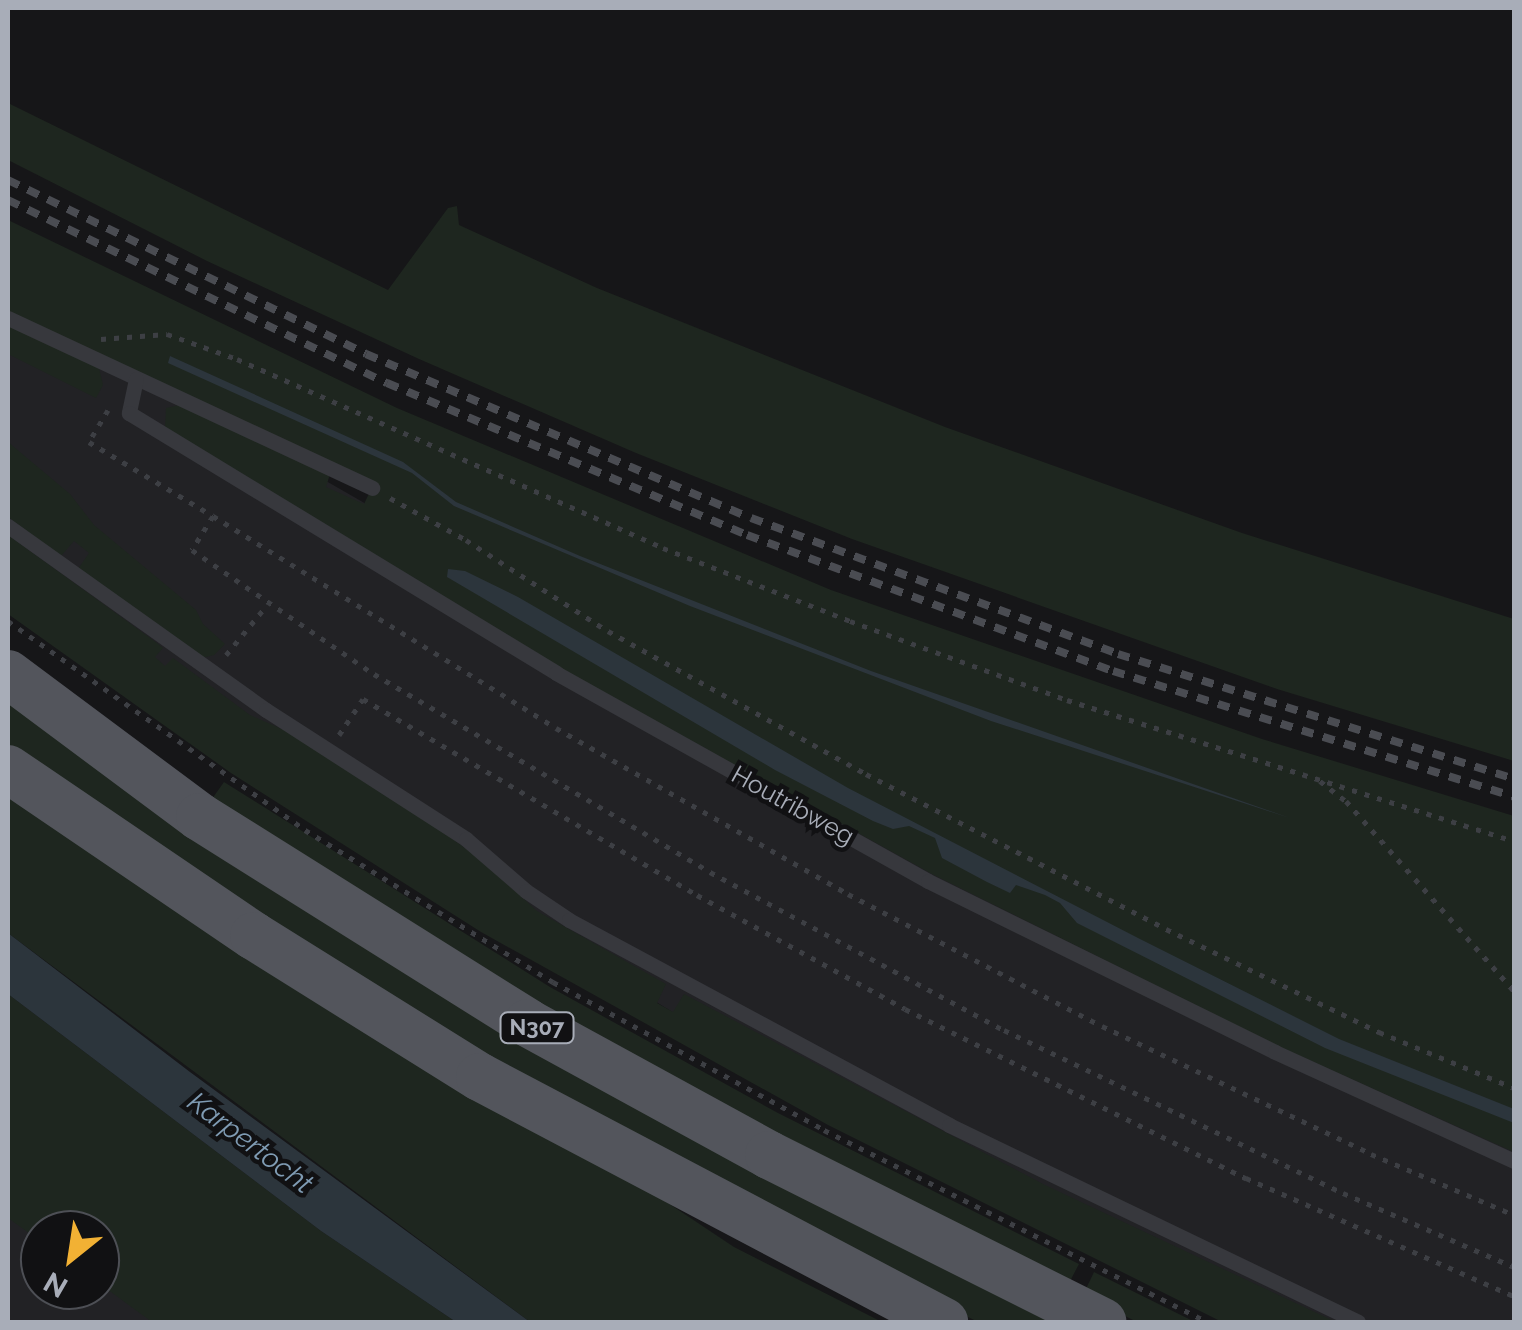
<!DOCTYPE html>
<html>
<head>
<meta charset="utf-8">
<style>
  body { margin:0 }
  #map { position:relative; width:1522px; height:1330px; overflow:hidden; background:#161618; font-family:Raleway,sans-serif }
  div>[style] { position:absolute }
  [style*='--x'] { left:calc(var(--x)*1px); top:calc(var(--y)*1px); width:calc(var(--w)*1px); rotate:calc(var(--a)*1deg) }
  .built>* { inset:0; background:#222225 }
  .green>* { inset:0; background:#1e261f }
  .water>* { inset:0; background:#2c353c }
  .path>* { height:5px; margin-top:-2.5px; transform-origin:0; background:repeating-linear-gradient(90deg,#3d3f44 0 5px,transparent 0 13px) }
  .lane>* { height:15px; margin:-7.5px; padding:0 7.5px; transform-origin:7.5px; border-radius:7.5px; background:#37383d }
  .primary>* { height:48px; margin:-24px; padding:0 24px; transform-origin:24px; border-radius:24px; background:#53555c }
  .rail>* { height:8px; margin-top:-4px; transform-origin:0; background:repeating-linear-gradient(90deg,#4a4c52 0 12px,transparent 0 22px) }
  span { translate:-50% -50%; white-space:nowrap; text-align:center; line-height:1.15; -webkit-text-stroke:9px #111113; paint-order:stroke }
  .shield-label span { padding:2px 8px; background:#111113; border:2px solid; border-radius:8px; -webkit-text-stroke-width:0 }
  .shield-label { font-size:22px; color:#a8adb8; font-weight:700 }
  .street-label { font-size:25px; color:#a8adb8 }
  .water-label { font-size:28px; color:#7f9bb3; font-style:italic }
  .frame { position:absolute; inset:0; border:10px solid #a8adb8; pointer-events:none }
  .north { position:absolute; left:20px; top:1210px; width:100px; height:100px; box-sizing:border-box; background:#111113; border:2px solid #4d4f55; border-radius:50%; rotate:210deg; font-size:28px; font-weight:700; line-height:40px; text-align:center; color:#a8adb8 }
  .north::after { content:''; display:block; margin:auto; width:35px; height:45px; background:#f2b134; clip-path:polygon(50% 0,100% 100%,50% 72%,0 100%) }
</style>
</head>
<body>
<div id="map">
  <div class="built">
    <div style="clip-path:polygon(8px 298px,1331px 1059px,1514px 1122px,1514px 1322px,1287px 1322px,674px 1013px,251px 752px,8px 571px)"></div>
    <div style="clip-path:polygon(evenodd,8px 1130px,270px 1322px,8px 1322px,8px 1130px,40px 1230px,100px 1230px,100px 1290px,40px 1290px,40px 1230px)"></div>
  </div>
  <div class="green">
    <div style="clip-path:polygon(8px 103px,388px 290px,448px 208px,457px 206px,459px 225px,597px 288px,945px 427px,1242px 533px,1514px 619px,1514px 761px,1277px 689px,852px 539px,636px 453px,419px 359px,207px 261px,8px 160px)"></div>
    <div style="clip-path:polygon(8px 220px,397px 408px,831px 590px,1262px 739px,1514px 816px,1514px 1152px,1278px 1046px,932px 874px,560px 668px,165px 428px,166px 408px,180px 405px,330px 474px,326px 487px,364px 504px,374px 483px,8px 311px)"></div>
    <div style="clip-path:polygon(8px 325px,99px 368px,103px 385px,96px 398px,8px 354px)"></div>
    <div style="clip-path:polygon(8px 442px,70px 494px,94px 525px,196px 610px,203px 624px,225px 644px,214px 655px,202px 658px,78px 569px,89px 553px,74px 541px,61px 556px,8px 517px)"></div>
    <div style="clip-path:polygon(8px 535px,157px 643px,163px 648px,155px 657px,165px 666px,173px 658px,250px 715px,284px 730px,423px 818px,479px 858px,537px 911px,666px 984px,657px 1003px,673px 1012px,684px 994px,1045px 1185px,1336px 1322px,1222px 1322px,828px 1125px,481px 932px,231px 773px,8px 614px)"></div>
    <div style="clip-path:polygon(8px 694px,1050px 1322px,978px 1322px,752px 1208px,495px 1067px,8px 751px)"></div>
    <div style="clip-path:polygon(224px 782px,550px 987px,778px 1113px,1079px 1264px,1067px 1287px,687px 1093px,209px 803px)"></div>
    <div style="clip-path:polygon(8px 792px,602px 1159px,734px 1247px,882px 1322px,530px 1322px,8px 933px)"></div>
    <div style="clip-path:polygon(8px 994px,321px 1231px,456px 1322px,152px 1322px,100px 1284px,100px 1230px,40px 1230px,40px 1241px,8px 1218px)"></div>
    <div style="clip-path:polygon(1094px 1272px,1195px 1322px,1137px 1322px,1083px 1295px)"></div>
  </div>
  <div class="water">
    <div style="clip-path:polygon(170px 356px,403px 462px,456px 502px,580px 556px,871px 671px,1290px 818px,991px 721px,690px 606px,454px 506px,412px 473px,168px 363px)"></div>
    <div style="clip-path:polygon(448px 569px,465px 571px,518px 597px,848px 788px,1138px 938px,1339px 1039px,1514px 1109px,1514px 1123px,1325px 1048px,1077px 923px,1060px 903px,1045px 895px,1016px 885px,1010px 893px,987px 882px,942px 858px,935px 838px,909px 826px,893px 829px,873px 821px,775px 770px,447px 577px)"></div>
    <div style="clip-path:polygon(8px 933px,190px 1072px,530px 1322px,456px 1322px,321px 1231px,8px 994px)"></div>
  </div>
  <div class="path">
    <div style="--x:101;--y:339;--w:66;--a:-4.3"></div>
    <div style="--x:167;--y:334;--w:74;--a:19.7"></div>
    <div style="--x:237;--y:359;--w:466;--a:23.9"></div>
    <div style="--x:663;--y:548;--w:201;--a:21.3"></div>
    <div style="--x:850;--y:621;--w:231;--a:20"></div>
    <div style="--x:1067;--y:700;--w:469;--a:17.5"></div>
    <div style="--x:108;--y:410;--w:37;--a:121"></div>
    <div style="--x:89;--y:442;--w:144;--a:30.8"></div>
    <div style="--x:213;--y:516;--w:40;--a:122"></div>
    <div style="--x:192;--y:550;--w:220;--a:34.3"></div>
    <div style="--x:374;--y:674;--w:390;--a:30.5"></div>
    <div style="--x:710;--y:872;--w:334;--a:28.3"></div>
    <div style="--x:1004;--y:1030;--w:376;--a:25.7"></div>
    <div style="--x:1343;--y:1193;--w:186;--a:23.4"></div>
    <div style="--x:390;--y:498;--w:87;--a:28.9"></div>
    <div style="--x:466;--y:540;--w:169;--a:32.7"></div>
    <div style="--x:608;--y:631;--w:295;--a:29"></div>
    <div style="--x:866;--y:774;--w:338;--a:27.3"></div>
    <div style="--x:1166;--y:929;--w:237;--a:25.8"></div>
    <div style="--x:1379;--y:1032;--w:146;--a:22.5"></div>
    <div style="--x:213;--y:516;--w:403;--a:31.7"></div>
    <div style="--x:556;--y:728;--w:336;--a:29.6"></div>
    <div style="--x:848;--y:894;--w:286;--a:27.5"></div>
    <div style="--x:1102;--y:1026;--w:298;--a:25.4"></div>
    <div style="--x:1371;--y:1154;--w:155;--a:23.1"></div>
    <div style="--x:8;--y:621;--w:363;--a:35.1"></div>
    <div style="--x:305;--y:830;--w:291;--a:31.5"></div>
    <div style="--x:553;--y:982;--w:309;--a:28.6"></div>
    <div style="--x:824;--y:1130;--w:429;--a:26.6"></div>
    <div style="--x:226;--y:655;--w:65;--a:-50.6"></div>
    <div style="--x:339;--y:735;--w:43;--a:-56.3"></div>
    <div style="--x:363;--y:699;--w:387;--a:30.4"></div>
    <div style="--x:697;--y:895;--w:237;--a:28.7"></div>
    <div style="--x:905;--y:1009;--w:381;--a:26.4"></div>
    <div style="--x:1246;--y:1178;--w:293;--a:23.8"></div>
    <div style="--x:1320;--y:781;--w:33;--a:38"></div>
    <div style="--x:1346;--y:801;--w:254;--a:48.5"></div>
  </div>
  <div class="lane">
    <div style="--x:8;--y:318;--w:402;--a:25"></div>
    <div style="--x:136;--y:379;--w:35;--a:102"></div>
    <div style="--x:129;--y:413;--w:500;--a:31.3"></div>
    <div style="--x:556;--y:673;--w:426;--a:29.2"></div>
    <div style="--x:928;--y:881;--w:387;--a:26.2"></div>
    <div style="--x:1275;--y:1052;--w:263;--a:24.5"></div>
    <div style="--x:8;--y:526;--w:317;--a:35.5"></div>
    <div style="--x:266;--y:710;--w:238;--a:32.8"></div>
    <div style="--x:466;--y:839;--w:79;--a:40.9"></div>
    <div style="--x:526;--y:891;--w:52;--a:34"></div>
    <div style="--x:569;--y:920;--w:432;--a:28.3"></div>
    <div style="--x:949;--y:1125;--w:454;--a:25.7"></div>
  </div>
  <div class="primary">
    <div style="--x:8;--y:674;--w:239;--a:36.7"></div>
    <div style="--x:200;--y:817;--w:387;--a:32.1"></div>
    <div style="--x:528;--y:1023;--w:275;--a:28.7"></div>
    <div style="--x:769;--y:1155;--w:373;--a:26.6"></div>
    <div style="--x:8;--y:769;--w:297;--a:34.2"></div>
    <div style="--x:254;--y:936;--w:266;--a:32"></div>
    <div style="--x:480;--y:1077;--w:525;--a:27.83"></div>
  </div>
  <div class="rail">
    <div style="--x:8;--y:180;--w:398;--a:25.9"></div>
    <div style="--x:366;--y:354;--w:418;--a:23.1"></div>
    <div style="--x:751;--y:518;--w:391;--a:20.3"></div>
    <div style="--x:1118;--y:654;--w:415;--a:17.5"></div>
    <div style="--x:8;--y:200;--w:421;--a:25.8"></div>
    <div style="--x:387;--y:383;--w:391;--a:22.9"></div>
    <div style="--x:747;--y:535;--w:390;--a:20.4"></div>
    <div style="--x:1113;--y:671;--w:420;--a:17.4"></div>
  </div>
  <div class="shield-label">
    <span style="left:537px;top:1028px">N307</span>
  </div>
  <div class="street-label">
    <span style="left:793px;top:805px;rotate:29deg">Houtribweg</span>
  </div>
  <div class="water-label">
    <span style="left:250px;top:1143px;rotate:37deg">Karpertocht</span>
  </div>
  <div class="frame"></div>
  <div class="north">N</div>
</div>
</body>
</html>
